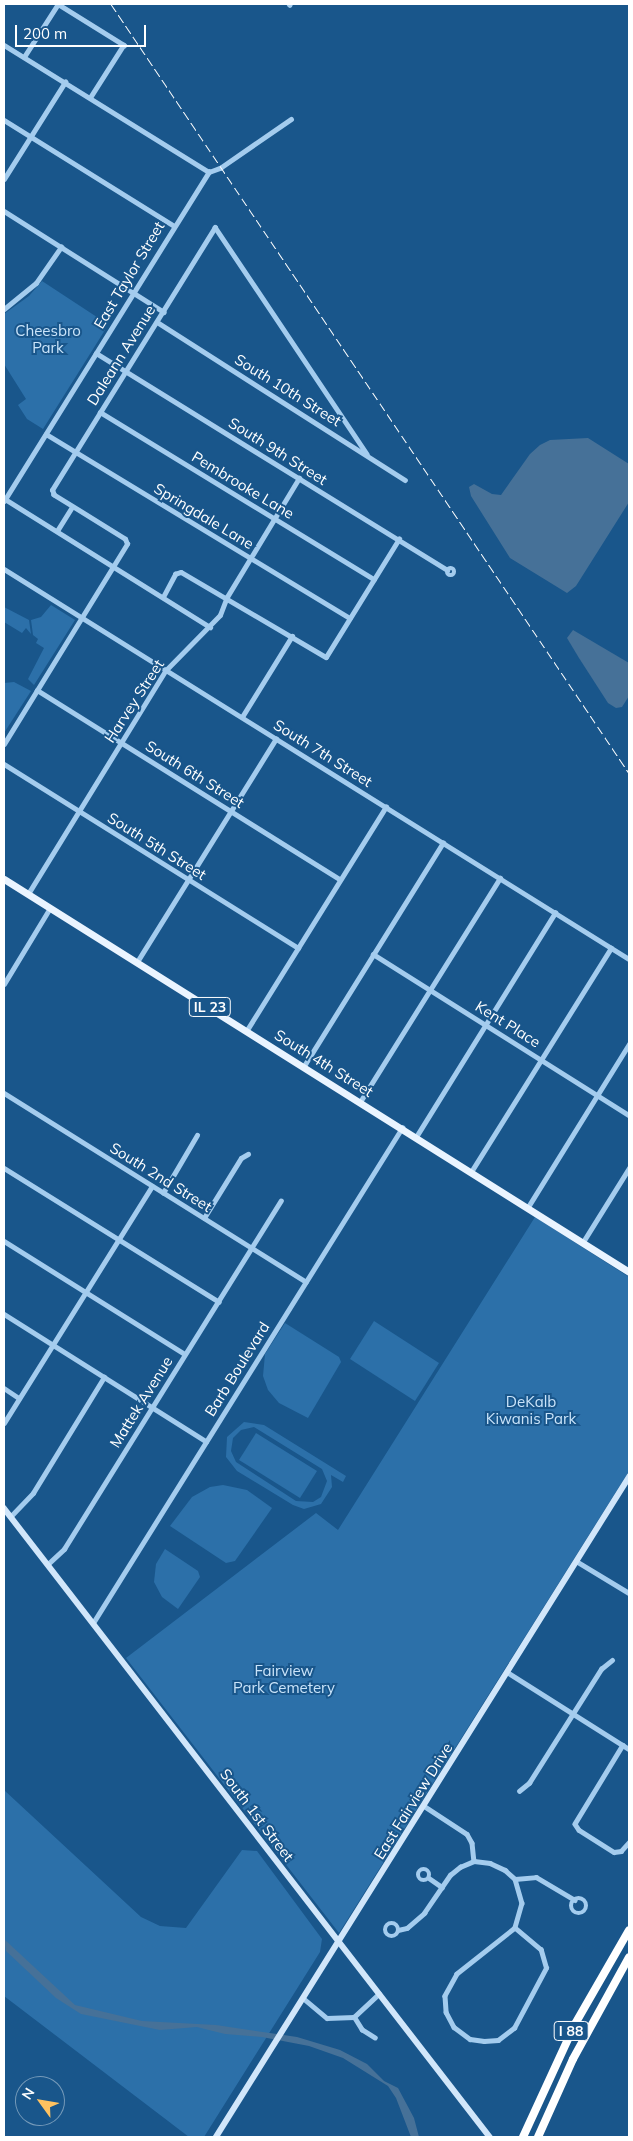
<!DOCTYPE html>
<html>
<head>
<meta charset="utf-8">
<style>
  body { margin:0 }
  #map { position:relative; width:633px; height:2141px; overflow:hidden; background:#19568b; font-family:Mulish,sans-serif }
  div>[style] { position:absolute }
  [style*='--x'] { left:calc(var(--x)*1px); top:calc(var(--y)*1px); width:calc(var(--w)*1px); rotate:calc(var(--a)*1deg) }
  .green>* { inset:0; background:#2c70a9 }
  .water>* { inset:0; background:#467198 }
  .street>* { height:4.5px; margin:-2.25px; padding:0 2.25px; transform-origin:2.25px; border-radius:2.25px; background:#a4ccee }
  .street>.ring { margin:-2.25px; padding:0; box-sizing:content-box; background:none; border:4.5px solid #a4ccee; border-radius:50% }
  .secondary>* { height:5.5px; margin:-2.75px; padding:0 2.75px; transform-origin:2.75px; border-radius:2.75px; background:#d1e6fa }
  .primary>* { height:7px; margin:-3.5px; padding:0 3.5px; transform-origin:3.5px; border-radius:3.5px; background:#eaf4ff }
  .highway>* { height:8px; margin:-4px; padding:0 4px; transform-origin:4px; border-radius:4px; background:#fff }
  .rail>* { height:1px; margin-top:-0.5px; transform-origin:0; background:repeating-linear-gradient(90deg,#fff 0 9px,transparent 0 13px) }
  span { translate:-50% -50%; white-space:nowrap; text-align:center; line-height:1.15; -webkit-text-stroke:4px #19568b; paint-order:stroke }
  .shield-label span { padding:1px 4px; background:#19568b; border:1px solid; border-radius:4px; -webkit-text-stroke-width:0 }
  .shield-label { font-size:14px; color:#fff; font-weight:700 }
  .street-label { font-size:15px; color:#fff }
  .park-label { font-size:15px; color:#cae4fa }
  .frame { position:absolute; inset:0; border:5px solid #fff; pointer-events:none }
  .north { position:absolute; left:15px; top:2076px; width:50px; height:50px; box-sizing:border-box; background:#19568b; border:1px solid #759ab9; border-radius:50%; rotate:302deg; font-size:14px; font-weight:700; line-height:20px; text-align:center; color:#fff }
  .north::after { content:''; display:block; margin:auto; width:18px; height:22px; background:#ffc260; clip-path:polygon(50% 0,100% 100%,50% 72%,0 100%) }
  .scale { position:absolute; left:15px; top:25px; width:131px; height:22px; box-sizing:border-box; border:2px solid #fff; border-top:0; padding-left:6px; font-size:15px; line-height:18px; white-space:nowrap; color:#fff; -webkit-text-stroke:4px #19568b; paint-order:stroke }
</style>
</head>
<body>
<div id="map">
  <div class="green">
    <div style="clip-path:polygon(42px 281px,106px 323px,105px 330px,43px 429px,27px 419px,18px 405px,26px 399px,4px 364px,4px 314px,29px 296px)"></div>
    <div style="clip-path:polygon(51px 605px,75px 620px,34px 685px,28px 679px,44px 648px,36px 643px,38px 639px,33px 635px,31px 620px,41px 617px)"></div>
    <div style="clip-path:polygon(4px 607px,29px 620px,31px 634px,26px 628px,22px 633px,4px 622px)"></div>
    <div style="clip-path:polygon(14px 682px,31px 691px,4px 733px,4px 683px)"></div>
    <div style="clip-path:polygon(535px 1217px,629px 1277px,629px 1471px,339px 1933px,126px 1658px,316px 1513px,338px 1530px)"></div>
    <div style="clip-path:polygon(374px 1321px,439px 1363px,415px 1401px,350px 1359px)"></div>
    <div style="clip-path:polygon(285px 1323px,339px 1357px,341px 1362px,308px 1418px,279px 1403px,268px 1390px,263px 1376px,265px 1354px)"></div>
    <div style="clip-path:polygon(evenodd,244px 1422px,264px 1425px,346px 1476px,343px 1482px,331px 1475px,332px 1487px,321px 1504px,304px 1509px,293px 1505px,237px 1471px,226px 1457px,227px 1437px,244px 1422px,254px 1427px,322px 1469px,327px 1481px,321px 1497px,313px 1502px,296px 1501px,236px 1462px,231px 1451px,233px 1438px,241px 1430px,254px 1427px)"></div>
    <div style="clip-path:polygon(256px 1433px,317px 1471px,300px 1498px,239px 1460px)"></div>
    <div style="clip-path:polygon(223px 1485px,247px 1490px,272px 1508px,235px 1561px,226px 1563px,170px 1526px,192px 1497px,210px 1487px)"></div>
    <div style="clip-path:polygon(165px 1549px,198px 1571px,200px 1577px,178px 1609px,162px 1597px,154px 1582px,156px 1564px)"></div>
    <div style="clip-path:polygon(4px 1790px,141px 1917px,160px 1926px,186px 1928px,242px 1850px,257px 1851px,322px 1939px,320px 1952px,204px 2137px,189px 2137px,4px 1996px)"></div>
  </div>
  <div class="water">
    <div style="clip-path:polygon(588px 438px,629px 464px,629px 502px,576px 586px,567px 593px,510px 558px,471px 496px,469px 487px,474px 484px,492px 494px,501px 495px,530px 454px,540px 445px,550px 440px)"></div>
    <div style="clip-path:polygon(573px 630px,629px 663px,629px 696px,622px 707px,616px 708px,608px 703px,579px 658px,567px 638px)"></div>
    <div style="clip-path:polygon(4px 1939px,75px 2005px,142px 2021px,216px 2025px,297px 2037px,340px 2050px,367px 2064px,384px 2081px,398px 2088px,414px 2118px,419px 2137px,411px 2137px,396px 2098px,388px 2086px,343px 2058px,309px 2046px,262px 2037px,225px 2034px,197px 2027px,160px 2030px,81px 2014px,56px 1998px,6px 1951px)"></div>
  </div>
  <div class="street">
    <div style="--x:58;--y:4;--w:78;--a:31.8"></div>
    <div style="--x:124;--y:45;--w:62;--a:122.4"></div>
    <div style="--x:289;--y:4;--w:1;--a:45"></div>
    <div style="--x:4;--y:45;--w:241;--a:31.8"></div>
    <div style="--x:24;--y:57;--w:63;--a:-57.3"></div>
    <div style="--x:4;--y:120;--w:200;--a:31.9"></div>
    <div style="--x:4;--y:179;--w:115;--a:-57.8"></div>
    <div style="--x:4;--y:211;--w:189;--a:32.3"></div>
    <div style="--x:4;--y:309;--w:41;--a:-39.1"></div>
    <div style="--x:36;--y:283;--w:44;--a:-55.2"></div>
    <div style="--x:157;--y:322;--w:294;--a:32.5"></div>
    <div style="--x:96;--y:353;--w:413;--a:31.7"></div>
    <div style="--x:100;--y:412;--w:321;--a:31.4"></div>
    <div style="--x:46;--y:434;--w:355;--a:31.2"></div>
    <div style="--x:5;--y:499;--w:242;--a:32"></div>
    <div style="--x:4;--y:501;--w:388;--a:-58.1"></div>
    <div style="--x:209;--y:172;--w:12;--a:-20"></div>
    <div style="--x:220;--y:168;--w:86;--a:-34.6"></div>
    <div style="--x:57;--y:531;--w:28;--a:-58"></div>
    <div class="ring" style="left:447.5px;top:568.5px;width:2.5px;height:2.5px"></div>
    <div style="--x:4;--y:569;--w:737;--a:31.96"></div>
    <div style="--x:163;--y:597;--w:26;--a:-62"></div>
    <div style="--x:175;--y:574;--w:6;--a:-18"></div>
    <div style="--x:181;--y:572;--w:168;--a:30.4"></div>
    <div style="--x:326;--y:657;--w:139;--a:-58.3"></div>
    <div style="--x:37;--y:690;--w:357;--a:32"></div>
    <div style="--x:242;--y:717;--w:95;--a:-58.3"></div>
    <div style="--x:4;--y:744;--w:235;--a:-58.4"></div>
    <div style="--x:127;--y:544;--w:5;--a:-112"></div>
    <div style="--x:125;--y:539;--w:84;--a:-148.2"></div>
    <div style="--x:54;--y:495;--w:5;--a:-112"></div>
    <div style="--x:52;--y:490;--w:309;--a:-58.2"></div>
    <div style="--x:215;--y:227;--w:273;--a:56.2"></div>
    <div style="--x:4;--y:764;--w:347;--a:32"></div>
    <div style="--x:28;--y:894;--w:262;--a:-58.4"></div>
    <div style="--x:165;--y:671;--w:78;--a:-45.5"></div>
    <div style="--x:220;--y:615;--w:19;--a:-69"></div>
    <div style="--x:227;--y:597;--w:139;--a:-58.8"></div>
    <div style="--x:373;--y:954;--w:302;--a:32.2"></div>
    <div style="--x:137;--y:962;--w:263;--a:-58.1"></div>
    <div style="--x:4;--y:984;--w:89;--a:-58.8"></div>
    <div style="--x:247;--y:1030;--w:263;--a:-58.1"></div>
    <div style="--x:304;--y:1066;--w:263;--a:-58.1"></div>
    <div style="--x:4;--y:1093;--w:356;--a:32"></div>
    <div style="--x:360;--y:1102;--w:264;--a:-58"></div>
    <div style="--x:416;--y:1137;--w:264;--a:-58.2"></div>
    <div style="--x:4;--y:1168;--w:253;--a:31.9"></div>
    <div style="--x:471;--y:1172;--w:264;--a:-58"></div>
    <div style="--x:163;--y:1193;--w:67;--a:-59.6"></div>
    <div style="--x:528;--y:1207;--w:192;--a:-58.2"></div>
    <div style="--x:204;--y:1218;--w:70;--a:-58.3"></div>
    <div style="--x:241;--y:1158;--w:8;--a:-30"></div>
    <div style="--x:4;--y:1241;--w:213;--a:32"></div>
    <div style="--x:583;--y:1242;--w:87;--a:-58.1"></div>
    <div style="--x:4;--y:1314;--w:239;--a:32.2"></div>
    <div style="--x:4;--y:1388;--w:18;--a:34"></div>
    <div style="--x:4;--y:1423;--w:279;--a:-58"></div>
    <div style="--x:10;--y:1517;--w:33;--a:-46"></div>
    <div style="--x:33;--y:1493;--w:136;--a:-58.5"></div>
    <div style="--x:576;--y:1561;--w:62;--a:31.1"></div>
    <div style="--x:48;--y:1564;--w:22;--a:-43"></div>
    <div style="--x:64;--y:1549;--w:410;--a:-58.1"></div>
    <div style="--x:93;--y:1623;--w:584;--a:-58.03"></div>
    <div style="--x:507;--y:1672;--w:144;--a:32.3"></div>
    <div style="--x:623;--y:1745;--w:92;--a:121.3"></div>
    <div style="--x:575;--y:1824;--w:7;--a:56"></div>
    <div style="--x:579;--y:1830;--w:41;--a:32.2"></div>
    <div style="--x:614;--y:1852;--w:7;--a:-8"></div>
    <div style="--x:621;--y:1851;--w:12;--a:-48"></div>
    <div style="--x:519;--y:1791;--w:13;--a:-39"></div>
    <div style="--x:529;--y:1783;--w:135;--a:-57.7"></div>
    <div style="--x:601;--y:1669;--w:14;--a:-39"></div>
    <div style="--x:424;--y:1806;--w:51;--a:33.1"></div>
    <div style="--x:467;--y:1834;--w:10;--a:61"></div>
    <div style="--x:472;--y:1843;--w:18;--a:84"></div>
    <div class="ring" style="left:418px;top:1869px;width:7.5px;height:7.5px"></div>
    <div style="--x:429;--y:1878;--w:16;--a:35"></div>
    <div style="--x:515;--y:1879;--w:21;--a:-5"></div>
    <div style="--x:536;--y:1877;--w:45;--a:30.5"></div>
    <div class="ring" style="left:571px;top:1898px;width:11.5px;height:11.5px"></div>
    <div class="ring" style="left:385px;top:1923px;width:9.5px;height:9.5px"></div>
    <div style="--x:398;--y:1930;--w:9;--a:-13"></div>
    <div style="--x:407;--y:1928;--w:23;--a:-41"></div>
    <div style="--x:424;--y:1913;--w:46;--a:-55.6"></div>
    <div style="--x:450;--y:1875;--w:13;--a:-39"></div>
    <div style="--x:460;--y:1867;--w:15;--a:-23"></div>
    <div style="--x:474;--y:1861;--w:16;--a:7"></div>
    <div style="--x:490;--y:1863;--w:17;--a:25"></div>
    <div style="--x:505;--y:1870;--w:13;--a:42"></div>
    <div style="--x:515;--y:1879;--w:25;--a:74"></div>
    <div style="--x:522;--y:1903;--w:26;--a:106"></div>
    <div style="--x:515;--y:1928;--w:74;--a:141.6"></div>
    <div style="--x:457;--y:1974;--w:25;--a:119"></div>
    <div style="--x:445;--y:1996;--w:16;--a:86"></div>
    <div style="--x:446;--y:2012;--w:17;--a:62"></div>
    <div style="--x:454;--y:2027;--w:20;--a:37"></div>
    <div style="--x:470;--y:2039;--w:14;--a:8"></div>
    <div style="--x:484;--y:2041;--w:14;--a:-4"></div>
    <div style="--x:498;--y:2040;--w:20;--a:-37"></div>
    <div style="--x:514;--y:2028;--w:68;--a:-61.9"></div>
    <div style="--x:546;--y:1968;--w:19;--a:-106"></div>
    <div style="--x:541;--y:1950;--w:34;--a:-140"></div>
    <div style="--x:303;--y:1998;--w:31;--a:40"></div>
    <div style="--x:327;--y:2018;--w:27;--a:-2"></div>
    <div style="--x:375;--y:2038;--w:15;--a:-148"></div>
    <div style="--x:362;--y:2030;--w:15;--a:-122"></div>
    <div style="--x:354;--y:2017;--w:34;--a:-43"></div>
  </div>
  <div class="secondary">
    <div style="--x:4;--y:1508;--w:795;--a:52.31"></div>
    <div style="--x:216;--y:2137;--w:779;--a:-57.96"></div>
  </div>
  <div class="primary">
    <div style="--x:4;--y:879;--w:738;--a:32.16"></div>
  </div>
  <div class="highway">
    <div style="--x:523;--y:2137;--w:124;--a:-65.3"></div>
    <div style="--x:575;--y:2024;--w:108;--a:-60.1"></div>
    <div style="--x:538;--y:2137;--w:85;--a:-65.8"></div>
    <div style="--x:573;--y:2059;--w:116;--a:-61.2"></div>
  </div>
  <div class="rail">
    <div style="--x:111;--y:4;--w:927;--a:56.04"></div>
  </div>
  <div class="shield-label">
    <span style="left:210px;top:1007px">IL 23</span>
    <span style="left:571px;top:2031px">I 88</span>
  </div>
  <div class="street-label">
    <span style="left:129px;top:275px;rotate:-59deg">East Taylor Street</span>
    <span style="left:121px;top:355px;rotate:-58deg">Daleann Avenue</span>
    <span style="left:288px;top:390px;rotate:32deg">South 10th Street</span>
    <span style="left:278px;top:451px;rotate:32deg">South 9th Street</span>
    <span style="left:243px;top:485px;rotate:31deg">Pembrooke Lane</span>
    <span style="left:204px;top:516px;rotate:31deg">Springdale Lane</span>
    <span style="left:134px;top:701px;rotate:-57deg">Harvey Street</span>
    <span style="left:323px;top:753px;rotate:32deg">South 7th Street</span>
    <span style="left:195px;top:774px;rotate:32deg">South 6th Street</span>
    <span style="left:157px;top:846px;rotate:32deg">South 5th Street</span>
    <span style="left:508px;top:1024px;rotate:32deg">Kent Place</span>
    <span style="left:324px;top:1063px;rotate:32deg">South 4th Street</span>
    <span style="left:161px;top:1177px;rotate:32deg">South 2nd Street</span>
    <span style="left:237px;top:1369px;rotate:-58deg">Barb Boulevard</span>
    <span style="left:141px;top:1402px;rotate:-58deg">Mattek Avenue</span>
    <span style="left:413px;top:1801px;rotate:-58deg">East Fairview Drive</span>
    <span style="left:257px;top:1815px;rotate:53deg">South 1st Street</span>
  </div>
  <div class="park-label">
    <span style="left:48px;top:339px">Cheesbro<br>Park</span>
    <span style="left:531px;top:1410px">DeKalb<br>Kiwanis Park</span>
    <span style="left:284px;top:1679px">Fairview<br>Park Cemetery</span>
  </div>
  <div class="frame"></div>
  <div class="north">N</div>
  <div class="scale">200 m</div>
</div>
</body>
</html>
